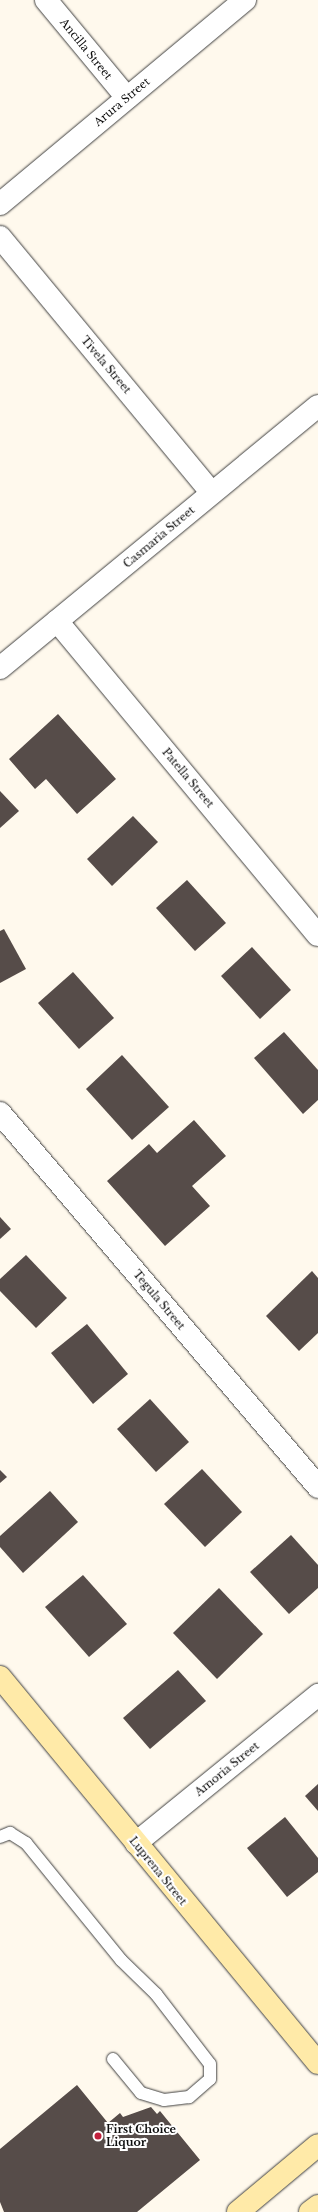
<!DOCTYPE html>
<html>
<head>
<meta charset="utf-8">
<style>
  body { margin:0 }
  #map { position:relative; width:318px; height:2212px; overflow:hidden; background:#fff9ed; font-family:"Libre Baskerville",serif }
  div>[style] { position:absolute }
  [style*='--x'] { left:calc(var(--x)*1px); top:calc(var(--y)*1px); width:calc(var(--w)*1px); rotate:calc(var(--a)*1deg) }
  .building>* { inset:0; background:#564c49 }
  .roads { filter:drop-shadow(0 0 1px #404040) drop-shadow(0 0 1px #404040) }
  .lane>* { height:12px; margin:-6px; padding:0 6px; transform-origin:6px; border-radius:6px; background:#fff }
  .street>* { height:22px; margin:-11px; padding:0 11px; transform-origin:11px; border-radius:11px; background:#fff }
  .secondary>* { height:22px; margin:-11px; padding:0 11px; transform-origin:11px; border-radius:11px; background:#ffeaa8 }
  .dots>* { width:11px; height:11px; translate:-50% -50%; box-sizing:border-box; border:2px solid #fff; border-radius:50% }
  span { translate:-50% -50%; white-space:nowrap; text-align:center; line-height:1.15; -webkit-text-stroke:4px #fff; paint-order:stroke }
  .street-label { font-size:11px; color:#0d0d0d }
  .poi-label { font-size:11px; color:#0d0d0d; font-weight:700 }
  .left { translate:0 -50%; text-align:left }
</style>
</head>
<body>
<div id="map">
  <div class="building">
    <div style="clip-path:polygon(58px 714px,116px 779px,77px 814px,46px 779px,35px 789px,9px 759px)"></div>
    <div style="clip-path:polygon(0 791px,19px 811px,0 828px)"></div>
    <div style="clip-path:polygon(133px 816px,158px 842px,112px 886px,87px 859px)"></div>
    <div style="clip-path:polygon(187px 880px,226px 923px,195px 951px,156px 908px)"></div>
    <div style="clip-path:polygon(4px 929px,26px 969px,0 983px,0 931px)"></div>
    <div style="clip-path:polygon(252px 947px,291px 990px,260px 1019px,221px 976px)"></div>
    <div style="clip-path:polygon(73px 972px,114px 1018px,79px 1049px,38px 1003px)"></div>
    <div style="clip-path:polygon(284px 1032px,318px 1070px,318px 1100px,303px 1114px,254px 1058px)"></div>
    <div style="clip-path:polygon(122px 1055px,169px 1107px,132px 1140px,86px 1089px)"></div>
    <div style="clip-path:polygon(194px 1120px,226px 1156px,192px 1186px,210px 1206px,165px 1246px,107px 1181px,149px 1144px,157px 1153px)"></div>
    <div style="clip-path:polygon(0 1217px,11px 1229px,0 1239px)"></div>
    <div style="clip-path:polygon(26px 1255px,67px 1298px,36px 1328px,0 1291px,0 1279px)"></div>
    <div style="clip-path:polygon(312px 1271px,318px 1278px,318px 1333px,299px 1351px,266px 1316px)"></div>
    <div style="clip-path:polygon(87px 1324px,128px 1374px,93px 1404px,51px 1353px)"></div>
    <div style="clip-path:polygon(150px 1399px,189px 1442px,156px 1472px,117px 1429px)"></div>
    <div style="clip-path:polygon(202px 1469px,242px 1512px,205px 1547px,164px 1504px)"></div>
    <div style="clip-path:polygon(0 1470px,7px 1477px,0 1483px)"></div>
    <div style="clip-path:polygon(50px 1491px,78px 1522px,23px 1573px,0 1547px,0 1536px)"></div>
    <div style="clip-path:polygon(291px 1535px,318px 1565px,318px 1588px,289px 1614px,250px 1572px)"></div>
    <div style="clip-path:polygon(83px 1575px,127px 1624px,89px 1657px,45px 1607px)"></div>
    <div style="clip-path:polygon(219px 1588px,263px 1634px,217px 1679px,173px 1633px)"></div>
    <div style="clip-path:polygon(178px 1670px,206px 1701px,150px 1749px,123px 1718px)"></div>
    <div style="clip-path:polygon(318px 1784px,318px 1811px,305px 1796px)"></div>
    <div style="clip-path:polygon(285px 1817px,318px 1858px,318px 1872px,287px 1897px,247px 1848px)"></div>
    <div style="clip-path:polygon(77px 2085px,108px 2123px,120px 2113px,123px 2117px,151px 2107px,157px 2114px,160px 2111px,200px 2160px,137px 2212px,4px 2212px,0 2202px,0 2149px)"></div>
  </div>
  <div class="roads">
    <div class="lane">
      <div style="--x:0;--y:1837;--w:11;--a:-22"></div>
      <div style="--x:10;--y:1833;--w:19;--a:32"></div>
      <div style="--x:26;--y:1843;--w:151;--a:50.9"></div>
      <div style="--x:121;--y:1960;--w:49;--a:44.2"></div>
      <div style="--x:156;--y:1994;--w:88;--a:52.4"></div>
      <div style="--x:210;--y:2064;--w:15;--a:90"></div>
      <div style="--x:210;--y:2079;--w:28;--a:139"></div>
      <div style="--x:189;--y:2097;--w:25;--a:173"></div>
      <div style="--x:164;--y:2100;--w:24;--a:-163"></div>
      <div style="--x:141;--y:2093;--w:44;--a:-129.5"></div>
    </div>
    <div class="street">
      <div style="--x:46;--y:0;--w:127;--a:50.4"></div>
      <div style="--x:0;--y:204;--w:319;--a:-39.8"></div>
      <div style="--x:0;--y:237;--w:332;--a:50.4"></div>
      <div style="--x:57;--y:621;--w:408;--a:50.3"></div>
      <div style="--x:0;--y:668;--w:412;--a:-39.5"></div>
      <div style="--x:0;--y:1113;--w:491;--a:49.6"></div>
      <div style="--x:136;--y:1843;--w:235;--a:-39.1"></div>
    </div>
    <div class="secondary">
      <div style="--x:0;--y:1677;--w:500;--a:50.52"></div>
      <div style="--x:238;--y:2212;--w:104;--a:-39.9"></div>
      <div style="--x:310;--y:2212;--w:10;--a:-37"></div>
    </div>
  </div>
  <div class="dots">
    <div style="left:98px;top:2136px;background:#c1213d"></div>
  </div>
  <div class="street-label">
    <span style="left:86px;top:49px;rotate:51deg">Ancilla Street</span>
    <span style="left:122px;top:102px;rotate:-40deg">Arura Street</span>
    <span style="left:106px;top:365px;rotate:50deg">Tivela Street</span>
    <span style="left:159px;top:537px;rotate:-40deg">Casmaria Street</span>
    <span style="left:188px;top:778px;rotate:50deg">Patella Street</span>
    <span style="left:159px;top:1300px;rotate:50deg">Tegula Street</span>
    <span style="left:227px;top:1769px;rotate:-39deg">Amoria Street</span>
    <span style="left:158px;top:1871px;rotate:51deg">Luprena Street</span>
  </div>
  <div class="poi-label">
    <span class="left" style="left:106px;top:2136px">First Choice<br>Liquor</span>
  </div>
</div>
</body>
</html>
